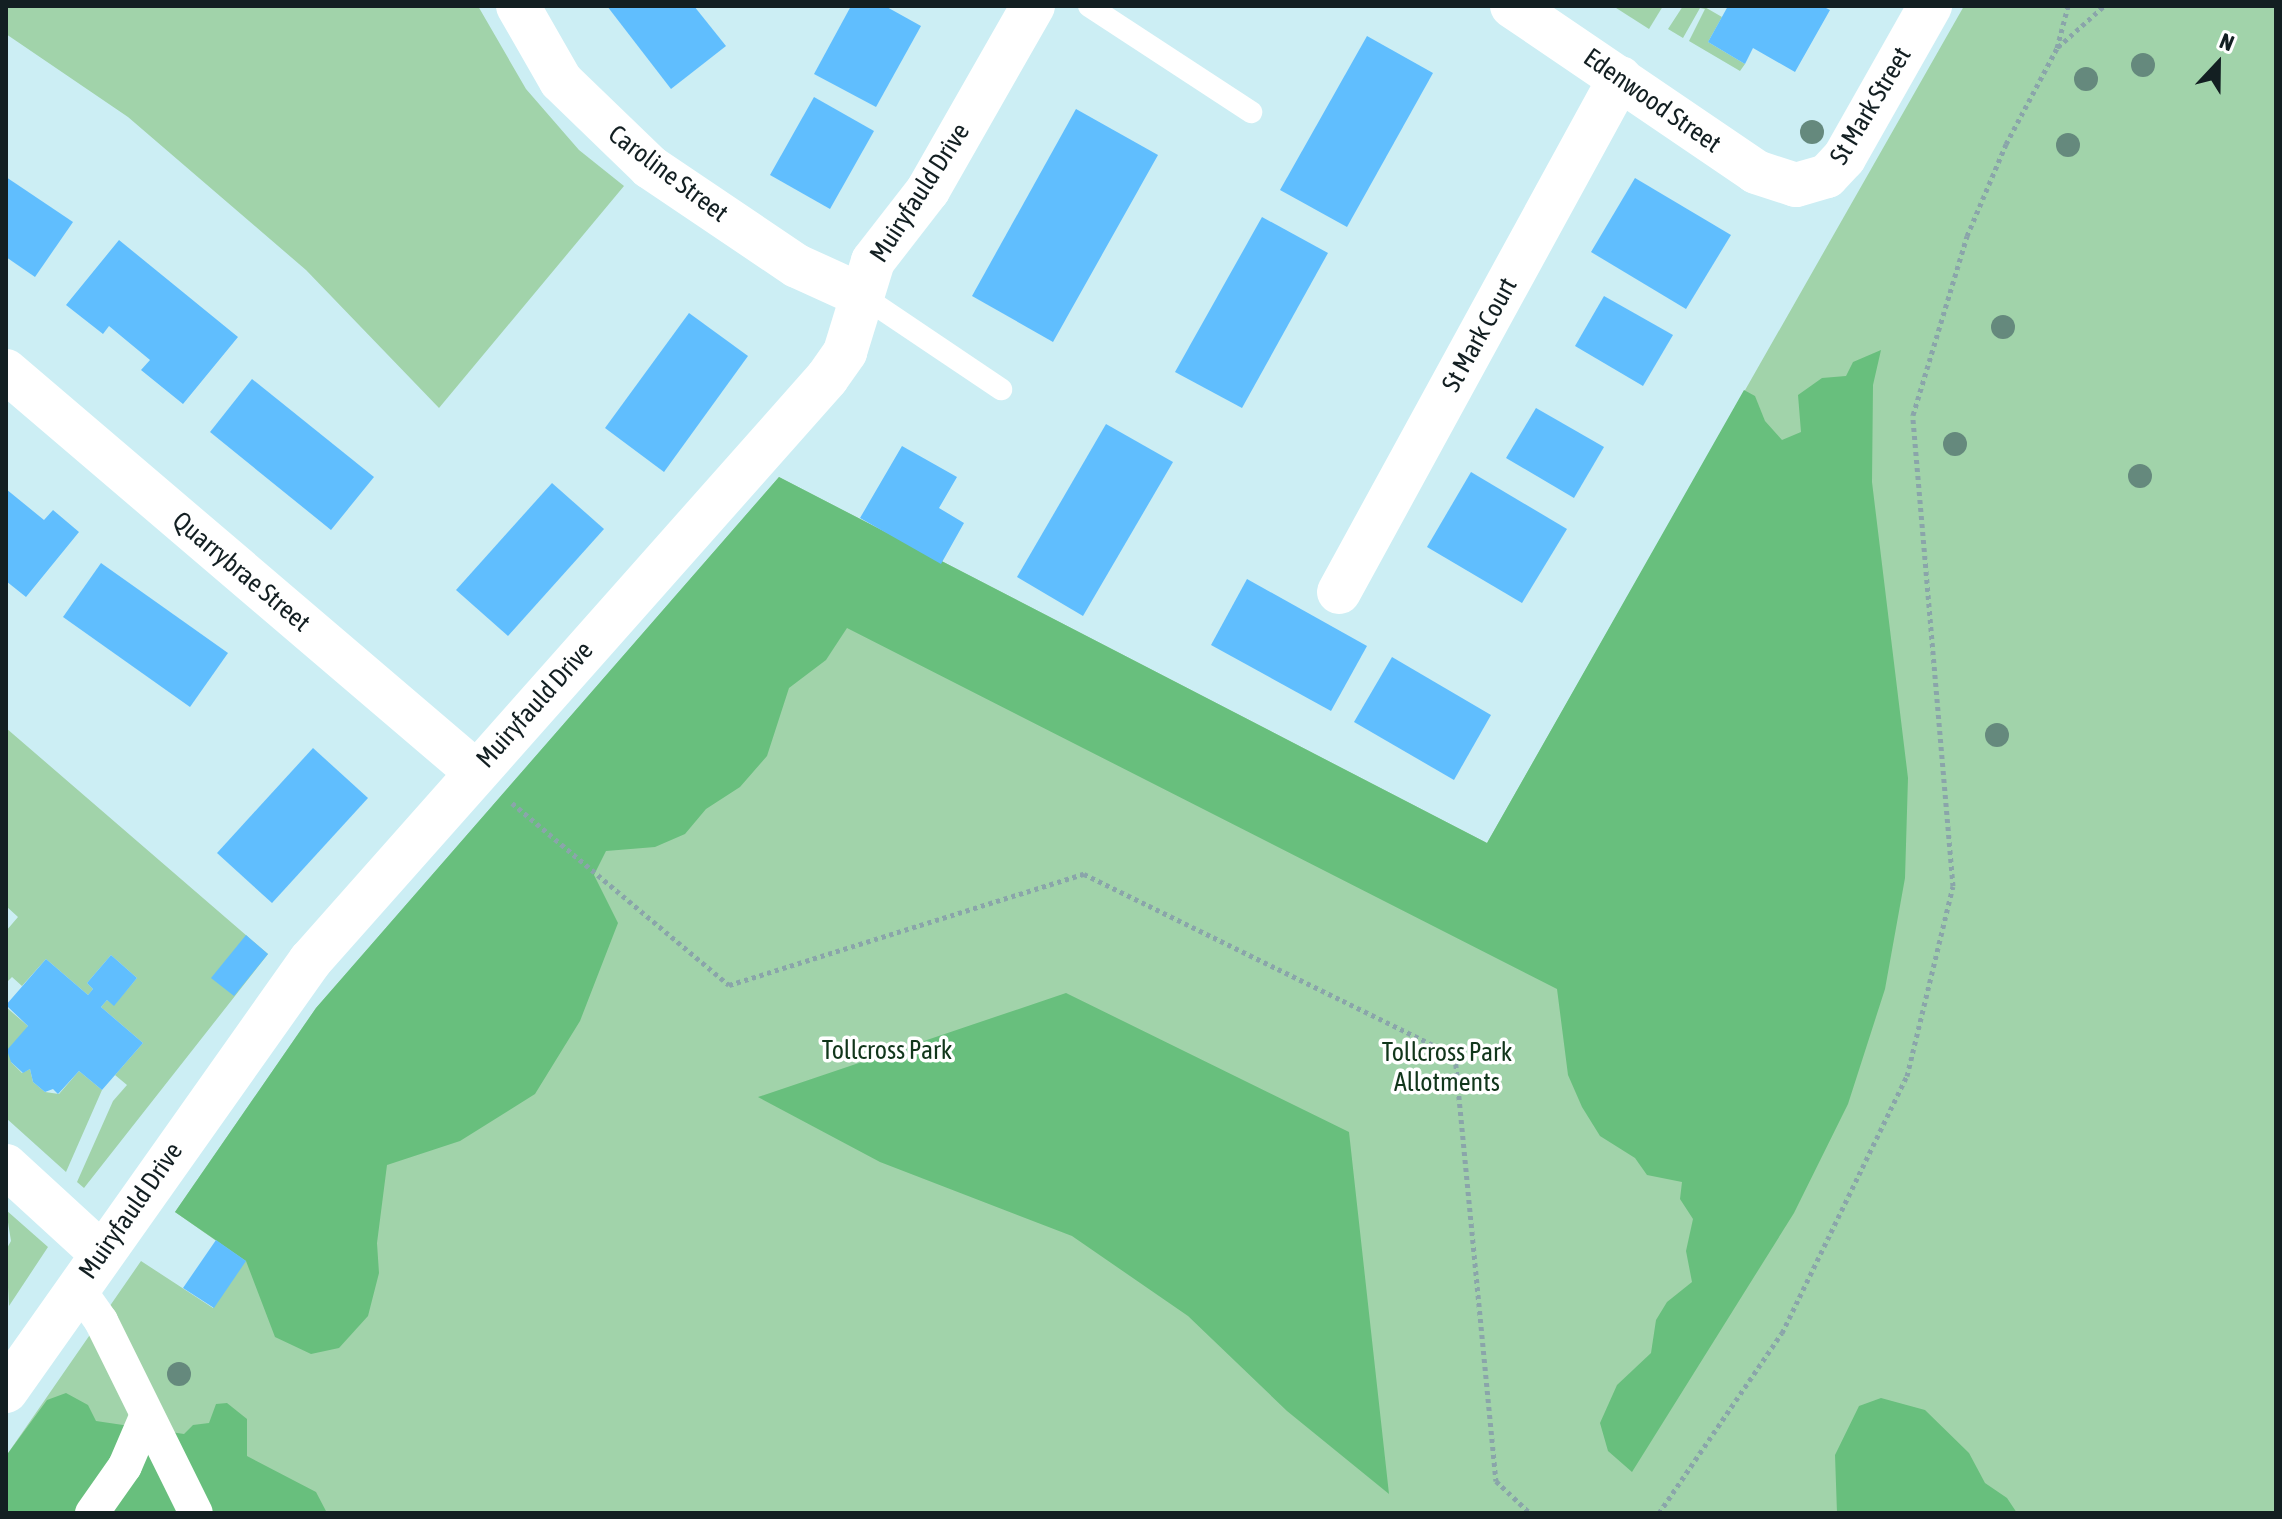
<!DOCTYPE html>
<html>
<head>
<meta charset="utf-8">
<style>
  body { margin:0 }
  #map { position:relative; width:2282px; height:1519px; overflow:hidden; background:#cceef4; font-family:"Asap Condensed",sans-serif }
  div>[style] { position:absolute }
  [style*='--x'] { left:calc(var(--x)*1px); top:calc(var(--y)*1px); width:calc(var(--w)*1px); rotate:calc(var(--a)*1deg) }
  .green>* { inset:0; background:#a1d3aa }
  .forest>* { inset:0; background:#68bf7d }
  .building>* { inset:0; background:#60befe }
  .path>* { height:5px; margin-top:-2.5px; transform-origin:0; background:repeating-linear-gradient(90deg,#8aa5aa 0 4px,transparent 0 8px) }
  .service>* { height:22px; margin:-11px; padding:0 11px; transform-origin:11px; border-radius:11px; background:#fff }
  .pedestrian>* { height:34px; margin:-17px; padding:0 17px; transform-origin:17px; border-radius:17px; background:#fff }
  .minor>* { height:44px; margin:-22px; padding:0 22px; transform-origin:22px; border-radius:22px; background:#fff }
  .trees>* { width:24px; height:24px; margin:-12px; border-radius:50%; background:#65897d }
  span { translate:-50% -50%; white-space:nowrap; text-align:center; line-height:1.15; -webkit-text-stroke:7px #fff; paint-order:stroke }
  .street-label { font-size:26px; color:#131f22 }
  .park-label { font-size:26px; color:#11361b }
  .frame { position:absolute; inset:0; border:8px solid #131f22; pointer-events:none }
  .north { position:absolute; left:2178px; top:24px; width:80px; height:80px; -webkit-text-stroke:6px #fff; paint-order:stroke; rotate:22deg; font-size:22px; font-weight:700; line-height:32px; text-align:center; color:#131f22 }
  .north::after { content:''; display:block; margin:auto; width:28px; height:36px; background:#131f22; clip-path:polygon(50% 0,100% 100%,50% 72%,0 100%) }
</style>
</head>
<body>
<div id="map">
  <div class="green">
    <div style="clip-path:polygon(6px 6px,478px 6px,526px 89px,579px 150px,624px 186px,439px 408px,306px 270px,128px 117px,6px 34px)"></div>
    <div style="clip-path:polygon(1613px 6px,1663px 6px,1649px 29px)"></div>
    <div style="clip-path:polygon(1683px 6px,1703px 6px,1722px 17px,1708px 42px,1745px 64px,1740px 71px,1689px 41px,1705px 9px,1700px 8px,1683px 38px,1668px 29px)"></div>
    <div style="clip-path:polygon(1964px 6px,2276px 6px,2276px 1513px,6px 1513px,6px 1456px,141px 1261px,213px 1308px,245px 1261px,175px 1212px,316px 1008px,779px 477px,1487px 843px)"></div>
    <div style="clip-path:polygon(6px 728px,268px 954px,84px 1188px,77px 1182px,113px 1101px,127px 1085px,115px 1075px,143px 1043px,101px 1007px,107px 1000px,114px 1005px,137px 978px,111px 955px,87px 983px,93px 989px,88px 995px,46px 959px,22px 986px,12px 977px,6px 983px,6px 931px,18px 917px,6px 906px)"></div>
    <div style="clip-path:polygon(6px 1007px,28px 1026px,11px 1062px,22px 1073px,30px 1069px,33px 1082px,45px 1092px,59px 1094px,79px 1071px,102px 1090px,66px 1172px,6px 1118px)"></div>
    <div style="clip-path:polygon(6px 1210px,48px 1247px,9px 1306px,6px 1250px,11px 1241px)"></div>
  </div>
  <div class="forest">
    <div style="clip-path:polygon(1881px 350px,1873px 385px,1872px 482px,1908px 778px,1905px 878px,1885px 989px,1848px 1104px,1794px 1213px,1632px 1472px,1608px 1451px,1600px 1423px,1617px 1385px,1651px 1353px,1656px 1320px,1667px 1302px,1692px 1282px,1686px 1251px,1693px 1219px,1680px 1199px,1682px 1182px,1647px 1175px,1635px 1158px,1600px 1136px,1582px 1107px,1568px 1075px,1557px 989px,847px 628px,826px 660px,789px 688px,767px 756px,740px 787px,706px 809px,685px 834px,655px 847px,606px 851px,594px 875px,618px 923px,580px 1021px,535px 1094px,460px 1141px,387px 1165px,377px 1243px,379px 1273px,368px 1316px,339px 1348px,311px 1354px,275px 1337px,246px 1261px,175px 1212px,316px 1008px,779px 477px,1487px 843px,1744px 390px,1755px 396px,1765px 421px,1782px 440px,1801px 432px,1798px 395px,1822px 378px,1846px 376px,1853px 362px)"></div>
    <div style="clip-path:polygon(1066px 993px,1349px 1132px,1389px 1494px,1287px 1411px,1188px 1316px,1072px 1236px,880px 1162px,758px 1097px)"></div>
    <div style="clip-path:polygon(66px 1393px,88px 1405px,96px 1421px,184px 1434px,193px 1425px,209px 1423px,216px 1404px,227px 1403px,247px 1419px,247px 1456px,316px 1492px,327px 1513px,6px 1513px,6px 1456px,47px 1400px)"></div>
    <div style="clip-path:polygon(1881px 1398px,1925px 1410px,1969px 1453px,1985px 1483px,2007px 1498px,2017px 1513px,1837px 1513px,1835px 1455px,1859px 1406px)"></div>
  </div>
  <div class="building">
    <div style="clip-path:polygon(607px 6px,694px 6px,726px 46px,671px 89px)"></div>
    <div style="clip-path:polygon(851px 6px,885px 6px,921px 26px,876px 107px,814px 74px)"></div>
    <div style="clip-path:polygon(1728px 6px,1822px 6px,1830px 10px,1795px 72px,1753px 48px,1745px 64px,1708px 42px)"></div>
    <div style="clip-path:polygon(1367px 36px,1433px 73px,1347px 227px,1280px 190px)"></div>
    <div style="clip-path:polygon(814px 97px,874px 131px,830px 209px,770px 175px)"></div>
    <div style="clip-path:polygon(1076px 109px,1158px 155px,1053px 342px,972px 296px)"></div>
    <div style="clip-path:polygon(6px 177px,73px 222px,35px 277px,6px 257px)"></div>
    <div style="clip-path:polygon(1635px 178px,1731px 235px,1686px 309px,1591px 252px)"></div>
    <div style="clip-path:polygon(1262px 217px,1328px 253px,1242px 408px,1175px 372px)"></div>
    <div style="clip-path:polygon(119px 240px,238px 337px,183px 404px,141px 370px,150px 360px,109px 326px,103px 334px,66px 305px)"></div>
    <div style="clip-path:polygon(1604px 296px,1673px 335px,1643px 386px,1575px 346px)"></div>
    <div style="clip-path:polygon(689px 313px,748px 356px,664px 472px,605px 428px)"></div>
    <div style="clip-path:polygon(252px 379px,374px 477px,331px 530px,210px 432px)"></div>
    <div style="clip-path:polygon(1536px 408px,1604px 447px,1574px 498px,1506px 458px)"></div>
    <div style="clip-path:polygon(1106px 424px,1173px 462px,1083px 616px,1017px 577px)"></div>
    <div style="clip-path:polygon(902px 446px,957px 477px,939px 508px,964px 523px,941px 564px,860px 518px)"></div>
    <div style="clip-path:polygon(1471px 472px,1567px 529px,1522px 603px,1427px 547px)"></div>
    <div style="clip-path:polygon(552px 483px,604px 529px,508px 636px,456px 590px)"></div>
    <div style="clip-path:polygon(6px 489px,44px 520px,53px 510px,79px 532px,26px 597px,6px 581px)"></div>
    <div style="clip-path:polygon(101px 563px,228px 653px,190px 707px,63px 617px)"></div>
    <div style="clip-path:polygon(1247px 579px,1367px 646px,1331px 711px,1211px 645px)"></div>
    <div style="clip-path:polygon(1392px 657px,1491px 715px,1454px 780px,1354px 722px)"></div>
    <div style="clip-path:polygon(313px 748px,368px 798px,272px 903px,217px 853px)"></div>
    <div style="clip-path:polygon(246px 935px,268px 954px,234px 996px,211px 978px)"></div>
    <div style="clip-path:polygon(111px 955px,137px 978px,114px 1006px,107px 1000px,101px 1007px,143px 1043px,102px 1090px,79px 1071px,58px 1094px,53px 1089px,45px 1092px,33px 1082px,30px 1069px,23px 1073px,11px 1062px,7px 1050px,28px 1026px,6px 1005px,46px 959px,88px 995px,93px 989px,87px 983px)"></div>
    <div style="clip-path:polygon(216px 1240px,246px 1261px,214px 1308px,183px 1288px)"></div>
  </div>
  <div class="path">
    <div style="--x:2058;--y:47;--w:62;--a:-41.7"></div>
    <div style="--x:512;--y:803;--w:283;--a:40"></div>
    <div style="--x:729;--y:985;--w:372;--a:-17.4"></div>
    <div style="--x:1084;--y:874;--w:413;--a:26.1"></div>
    <div style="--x:1455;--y:1056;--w:427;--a:84.5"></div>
    <div style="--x:1496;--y:1481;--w:47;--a:43.3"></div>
    <div style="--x:1659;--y:1513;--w:218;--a:-55.7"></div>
    <div style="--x:1782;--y:1333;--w:286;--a:-64.1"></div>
    <div style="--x:1907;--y:1076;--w:195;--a:-76.4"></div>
    <div style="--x:1953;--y:886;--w:473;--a:-94.9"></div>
    <div style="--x:1913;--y:415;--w:187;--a:-73.2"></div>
    <div style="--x:1967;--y:236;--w:100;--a:-67"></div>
    <div style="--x:2006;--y:144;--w:109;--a:-62"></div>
    <div style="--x:2057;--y:48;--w:43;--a:-75.3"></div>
  </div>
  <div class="service">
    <div style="--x:1089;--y:6;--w:194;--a:33.2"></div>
    <div style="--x:861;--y:295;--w:169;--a:33.9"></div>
  </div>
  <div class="pedestrian">
    <div style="--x:77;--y:1287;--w:42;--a:54.8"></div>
    <div style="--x:101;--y:1321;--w:214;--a:63.7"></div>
    <div style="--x:92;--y:1513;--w:57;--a:-54.9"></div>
    <div style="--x:125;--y:1466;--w:53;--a:-66.8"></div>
  </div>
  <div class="minor">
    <div style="--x:518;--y:6;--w:86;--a:60.2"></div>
    <div style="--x:561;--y:81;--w:124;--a:44"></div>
    <div style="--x:650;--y:167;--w:177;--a:34"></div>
    <div style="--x:797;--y:266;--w:70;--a:24.4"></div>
    <div style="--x:1512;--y:6;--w:295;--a:34.2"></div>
    <div style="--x:1756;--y:172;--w:42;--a:18"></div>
    <div style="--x:1796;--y:185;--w:32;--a:-16"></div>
    <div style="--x:1827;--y:176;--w:25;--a:-47"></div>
    <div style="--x:1844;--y:158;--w:175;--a:-60.5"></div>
    <div style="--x:6;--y:371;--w:618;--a:40.47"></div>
    <div style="--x:1339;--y:592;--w:586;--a:-61.33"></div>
    <div style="--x:6;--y:1166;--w:129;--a:42.5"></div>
    <div style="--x:6;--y:1391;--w:527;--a:-54.74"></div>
    <div style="--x:310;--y:961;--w:779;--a:-48.43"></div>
    <div style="--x:827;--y:378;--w:32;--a:-55"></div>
    <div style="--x:845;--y:352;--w:95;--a:-72.9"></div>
    <div style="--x:873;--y:261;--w:90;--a:-52.2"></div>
    <div style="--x:928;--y:190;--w:212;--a:-60.3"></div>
  </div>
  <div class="trees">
    <div style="left:2143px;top:65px"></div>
    <div style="left:2086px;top:79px"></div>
    <div style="left:1812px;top:132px"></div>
    <div style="left:2068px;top:145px"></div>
    <div style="left:2003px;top:327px"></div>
    <div style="left:1955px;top:444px"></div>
    <div style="left:2140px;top:476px"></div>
    <div style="left:1997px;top:735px"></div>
    <div style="left:179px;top:1374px"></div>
  </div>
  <div class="street-label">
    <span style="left:1652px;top:101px;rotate:35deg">Edenwood Street</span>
    <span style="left:1871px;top:106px;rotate:-59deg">St Mark Street</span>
    <span style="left:668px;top:174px;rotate:37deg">Caroline Street</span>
    <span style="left:920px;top:193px;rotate:-57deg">Muiryfauld Drive</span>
    <span style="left:1480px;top:335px;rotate:-61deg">St Mark Court</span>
    <span style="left:241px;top:572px;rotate:40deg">Quarrybrae Street</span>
    <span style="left:535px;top:705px;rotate:-48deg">Muiryfauld Drive</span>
    <span style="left:131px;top:1211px;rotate:-55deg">Muiryfauld Drive</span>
  </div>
  <div class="park-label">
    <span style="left:887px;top:1051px">Tollcross Park</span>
    <span style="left:1447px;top:1068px">Tollcross Park<br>Allotments</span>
  </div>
  <div class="frame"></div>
  <div class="north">N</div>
</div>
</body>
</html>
